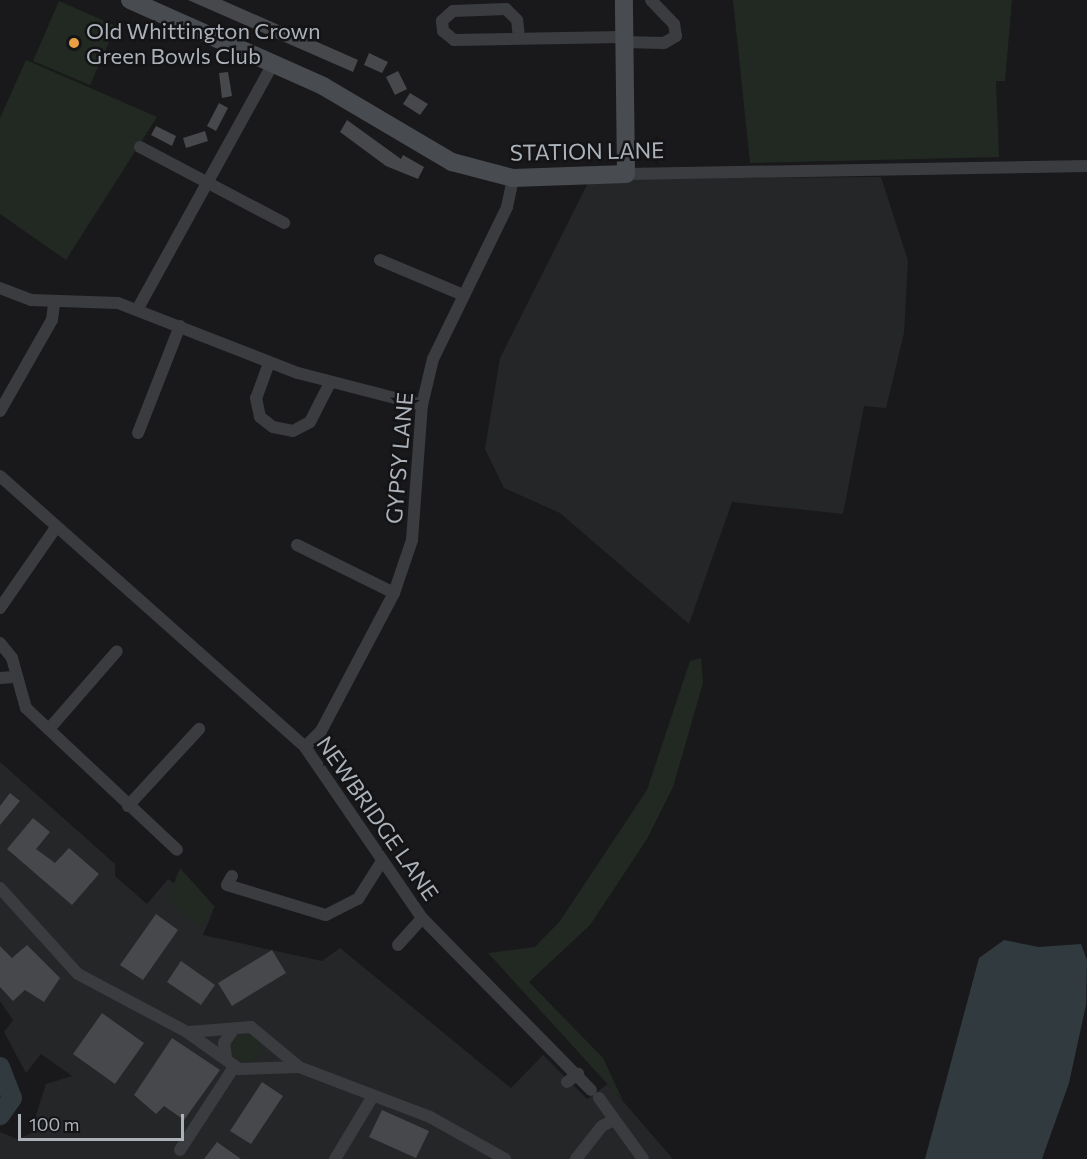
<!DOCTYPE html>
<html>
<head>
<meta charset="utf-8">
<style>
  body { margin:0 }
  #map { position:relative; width:1087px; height:1159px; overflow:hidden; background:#19191b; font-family:Commissioner,sans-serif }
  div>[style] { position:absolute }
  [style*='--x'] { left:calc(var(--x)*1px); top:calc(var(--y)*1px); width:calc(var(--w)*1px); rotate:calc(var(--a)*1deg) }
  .built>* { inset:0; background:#252628 }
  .green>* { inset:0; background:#212922 }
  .round { border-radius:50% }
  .water>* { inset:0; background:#303a3f }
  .river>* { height:20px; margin:-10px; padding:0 10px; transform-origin:10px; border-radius:10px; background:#303a3f }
  .building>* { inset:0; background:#46484b }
  .street>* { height:12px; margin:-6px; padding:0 6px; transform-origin:6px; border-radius:6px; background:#3a3c40 }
  .secondary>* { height:18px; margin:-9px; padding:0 9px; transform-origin:9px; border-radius:9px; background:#484b50 }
  .dots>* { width:16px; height:16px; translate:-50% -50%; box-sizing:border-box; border:3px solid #141416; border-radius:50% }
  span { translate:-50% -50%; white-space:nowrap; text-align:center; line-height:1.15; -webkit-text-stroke:5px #141416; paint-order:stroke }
  .poi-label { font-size:22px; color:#acb2ba }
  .left { translate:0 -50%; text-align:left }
  .street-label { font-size:22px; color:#acb2ba }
  .scale { position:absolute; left:18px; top:1114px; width:166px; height:27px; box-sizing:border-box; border:3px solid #acb2ba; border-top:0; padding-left:8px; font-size:18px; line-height:21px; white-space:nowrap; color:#acb2ba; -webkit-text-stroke:4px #141416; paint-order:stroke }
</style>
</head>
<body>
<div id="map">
  <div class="built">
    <div style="clip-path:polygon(881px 177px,908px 261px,904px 333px,886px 408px,864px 406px,843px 514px,732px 502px,689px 624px,560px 513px,504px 488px,485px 449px,500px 358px,590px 179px)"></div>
    <div style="clip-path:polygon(0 762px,115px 864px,115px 876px,147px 904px,168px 879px,213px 911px,203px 935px,322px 961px,340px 948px,511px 1088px,543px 1055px,587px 1099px,608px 1084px,673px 1159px,0 1159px,0 1132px,17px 1139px,30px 1134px,46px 1084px,72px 1076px,41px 1054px,26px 1073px,4px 1032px,13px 1020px,0 1001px)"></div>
  </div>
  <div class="green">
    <div style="clip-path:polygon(733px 0,1012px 0,1005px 81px,996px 81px,999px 157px,750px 163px)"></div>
    <div style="clip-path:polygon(59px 1px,116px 26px,90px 85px,33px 61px)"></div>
    <div style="clip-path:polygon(26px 60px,157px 117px,66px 260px,0 214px,0 118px)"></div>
    <div style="clip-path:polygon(701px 658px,703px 683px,673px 787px,647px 839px,590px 925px,529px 982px,603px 1058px,623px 1101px,488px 953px,535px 947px,560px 921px,647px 790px,690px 661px)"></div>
    <div style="clip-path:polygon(180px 868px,215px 907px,200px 927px,168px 899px)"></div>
    <div class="round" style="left:232px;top:1034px;width:28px;height:28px"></div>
  </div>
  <div class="water">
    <div style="clip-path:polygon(1004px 940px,1039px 947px,1081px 944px,1087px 960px,1086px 1005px,1069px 1083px,1042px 1159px,925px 1159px,979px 958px)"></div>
  </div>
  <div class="river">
    <div style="--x:0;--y:1067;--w:33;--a:69"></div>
    <div style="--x:12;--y:1098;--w:21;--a:125"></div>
  </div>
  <div class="building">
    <div style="clip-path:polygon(188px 0,222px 0,358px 60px,353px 72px)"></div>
    <div style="clip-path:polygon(369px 53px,388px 62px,382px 73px,364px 65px)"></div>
    <div style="clip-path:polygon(398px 71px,407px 89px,395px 95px,386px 77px)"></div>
    <div style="clip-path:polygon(228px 72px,232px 96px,222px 98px,219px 73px)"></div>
    <div style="clip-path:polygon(410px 93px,428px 104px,420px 115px,403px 104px)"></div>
    <div style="clip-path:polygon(219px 103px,228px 108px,216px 131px,207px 126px)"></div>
    <div style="clip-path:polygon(347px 120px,401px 159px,403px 155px,424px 167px,418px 179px,386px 166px,340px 132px)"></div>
    <div style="clip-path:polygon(156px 126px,176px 136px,172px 146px,151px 135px)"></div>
    <div style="clip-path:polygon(205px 131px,208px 141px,186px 148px,183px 138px)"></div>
    <div style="clip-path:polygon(10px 793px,20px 801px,0 825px,0 806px)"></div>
    <div style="clip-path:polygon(33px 818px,50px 832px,36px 849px,55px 863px,69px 848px,99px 874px,72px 905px,7px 849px)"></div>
    <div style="clip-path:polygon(156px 914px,178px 930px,143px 980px,120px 965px)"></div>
    <div style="clip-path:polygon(27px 945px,60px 978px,44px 1002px,25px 990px,13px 1001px,0 987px,0 946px,12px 958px)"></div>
    <div style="clip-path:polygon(272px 950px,286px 973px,232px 1006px,218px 983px)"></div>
    <div style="clip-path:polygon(181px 961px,215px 985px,201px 1005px,167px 982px)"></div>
    <div style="clip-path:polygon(102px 1013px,144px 1043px,115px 1084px,73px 1054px)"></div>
    <div style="clip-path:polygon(172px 1038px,220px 1070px,184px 1120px,164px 1106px,156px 1114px,134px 1095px)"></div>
    <div style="clip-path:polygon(262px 1082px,283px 1096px,251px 1144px,230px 1131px)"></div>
    <div style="clip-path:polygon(382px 1110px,429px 1131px,416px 1158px,369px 1137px)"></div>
    <div style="clip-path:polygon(217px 1142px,241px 1159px,204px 1159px)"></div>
  </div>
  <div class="street">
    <div style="--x:519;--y:38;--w:18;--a:-96"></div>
    <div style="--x:517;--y:20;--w:16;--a:-135"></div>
    <div style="--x:506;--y:9;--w:53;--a:177.8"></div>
    <div style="--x:453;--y:11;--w:15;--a:138"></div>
    <div style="--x:442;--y:21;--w:10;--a:84"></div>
    <div style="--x:443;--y:31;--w:14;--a:39"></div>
    <div style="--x:454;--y:40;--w:168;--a:-1"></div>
    <div style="--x:622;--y:42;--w:42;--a:1.4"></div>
    <div style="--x:664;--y:43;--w:14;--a:-30"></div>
    <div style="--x:676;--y:36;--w:12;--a:-99"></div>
    <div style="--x:674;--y:24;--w:33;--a:-134"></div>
    <div style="--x:140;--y:147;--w:163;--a:27.8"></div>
    <div style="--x:626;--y:174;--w:461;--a:-1"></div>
    <div style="--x:380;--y:260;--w:88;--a:22.8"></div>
    <div style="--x:0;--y:288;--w:33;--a:21"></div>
    <div style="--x:31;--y:300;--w:87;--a:2"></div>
    <div style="--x:118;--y:303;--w:193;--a:21.3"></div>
    <div style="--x:298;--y:373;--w:128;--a:14.5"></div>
    <div style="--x:137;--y:310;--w:281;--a:-61.1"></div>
    <div style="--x:269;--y:363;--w:37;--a:110"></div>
    <div style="--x:256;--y:398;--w:19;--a:78"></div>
    <div style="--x:260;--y:417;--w:16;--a:38"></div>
    <div style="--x:273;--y:427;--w:20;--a:11"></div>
    <div style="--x:293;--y:431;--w:19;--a:-28"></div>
    <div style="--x:310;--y:422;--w:44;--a:-62.9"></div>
    <div style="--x:0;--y:411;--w:105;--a:-60.3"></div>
    <div style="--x:52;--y:320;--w:17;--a:-83"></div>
    <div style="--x:138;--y:433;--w:115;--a:-68.6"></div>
    <div style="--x:0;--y:476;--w:408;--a:41.6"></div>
    <div style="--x:305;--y:747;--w:207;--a:55.6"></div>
    <div style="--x:422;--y:918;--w:241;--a:45.5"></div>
    <div style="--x:297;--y:545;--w:108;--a:26.3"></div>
    <div style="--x:0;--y:608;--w:96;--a:-55.2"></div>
    <div style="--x:0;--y:643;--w:19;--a:51"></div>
    <div style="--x:12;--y:658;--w:52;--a:74.4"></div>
    <div style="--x:26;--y:708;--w:207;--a:43.2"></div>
    <div style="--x:0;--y:678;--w:14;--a:-4"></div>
    <div style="--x:49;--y:729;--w:103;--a:-48.9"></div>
    <div style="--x:305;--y:747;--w:23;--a:-45"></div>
    <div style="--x:321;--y:731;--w:156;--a:-62.1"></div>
    <div style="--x:394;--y:593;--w:56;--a:-71.2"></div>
    <div style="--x:412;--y:540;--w:135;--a:-85.8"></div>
    <div style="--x:422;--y:405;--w:47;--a:-76.6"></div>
    <div style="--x:433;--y:359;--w:169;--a:-64"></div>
    <div style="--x:507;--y:207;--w:30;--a:-78"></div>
    <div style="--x:128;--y:806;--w:105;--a:-47.3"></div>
    <div style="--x:232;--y:876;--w:10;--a:119"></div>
    <div style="--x:227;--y:885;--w:103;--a:16.9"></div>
    <div style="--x:326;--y:915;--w:36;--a:-27"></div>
    <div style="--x:358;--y:899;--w:45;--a:-57.7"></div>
    <div style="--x:0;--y:888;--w:116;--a:47.8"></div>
    <div style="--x:78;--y:974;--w:123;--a:28"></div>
    <div style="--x:187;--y:1032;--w:64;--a:35.4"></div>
    <div style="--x:239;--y:1069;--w:60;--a:-1.9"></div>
    <div style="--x:398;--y:945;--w:36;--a:-48"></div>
    <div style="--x:189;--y:1032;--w:62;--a:-4.6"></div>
    <div style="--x:251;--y:1027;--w:62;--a:39.8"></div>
    <div style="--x:299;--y:1067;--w:140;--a:20.9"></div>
    <div style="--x:430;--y:1117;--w:86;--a:29.2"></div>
    <div style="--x:226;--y:1057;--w:14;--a:-98"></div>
    <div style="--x:224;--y:1043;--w:16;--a:-55"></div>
    <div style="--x:567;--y:1082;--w:14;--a:-36"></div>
    <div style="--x:599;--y:1098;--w:75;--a:54.2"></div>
    <div style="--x:180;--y:1150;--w:99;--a:-57"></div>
    <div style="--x:335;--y:1159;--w:74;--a:-58.9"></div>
    <div style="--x:576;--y:1159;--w:42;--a:-51.8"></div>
    <div style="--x:602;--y:1126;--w:13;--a:-27"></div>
  </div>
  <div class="secondary">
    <div style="--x:130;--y:0;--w:211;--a:24"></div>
    <div style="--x:323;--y:86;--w:150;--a:30.5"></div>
    <div style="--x:452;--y:162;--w:63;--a:14.7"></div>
    <div style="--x:513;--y:178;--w:113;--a:-2"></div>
    <div style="--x:626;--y:174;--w:174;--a:-90.7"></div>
  </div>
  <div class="dots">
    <div style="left:74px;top:43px;background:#e89f44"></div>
  </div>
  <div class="poi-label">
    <span class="left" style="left:86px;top:43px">Old Whittington Crown<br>Green Bowls Club</span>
  </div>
  <div class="street-label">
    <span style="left:587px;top:151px;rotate:-1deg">STATION LANE</span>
    <span style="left:399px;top:458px;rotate:-85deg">GYPSY LANE</span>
    <span style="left:378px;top:818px;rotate:55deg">NEWBRIDGE LANE</span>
  </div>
  <div class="scale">100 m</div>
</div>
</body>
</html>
